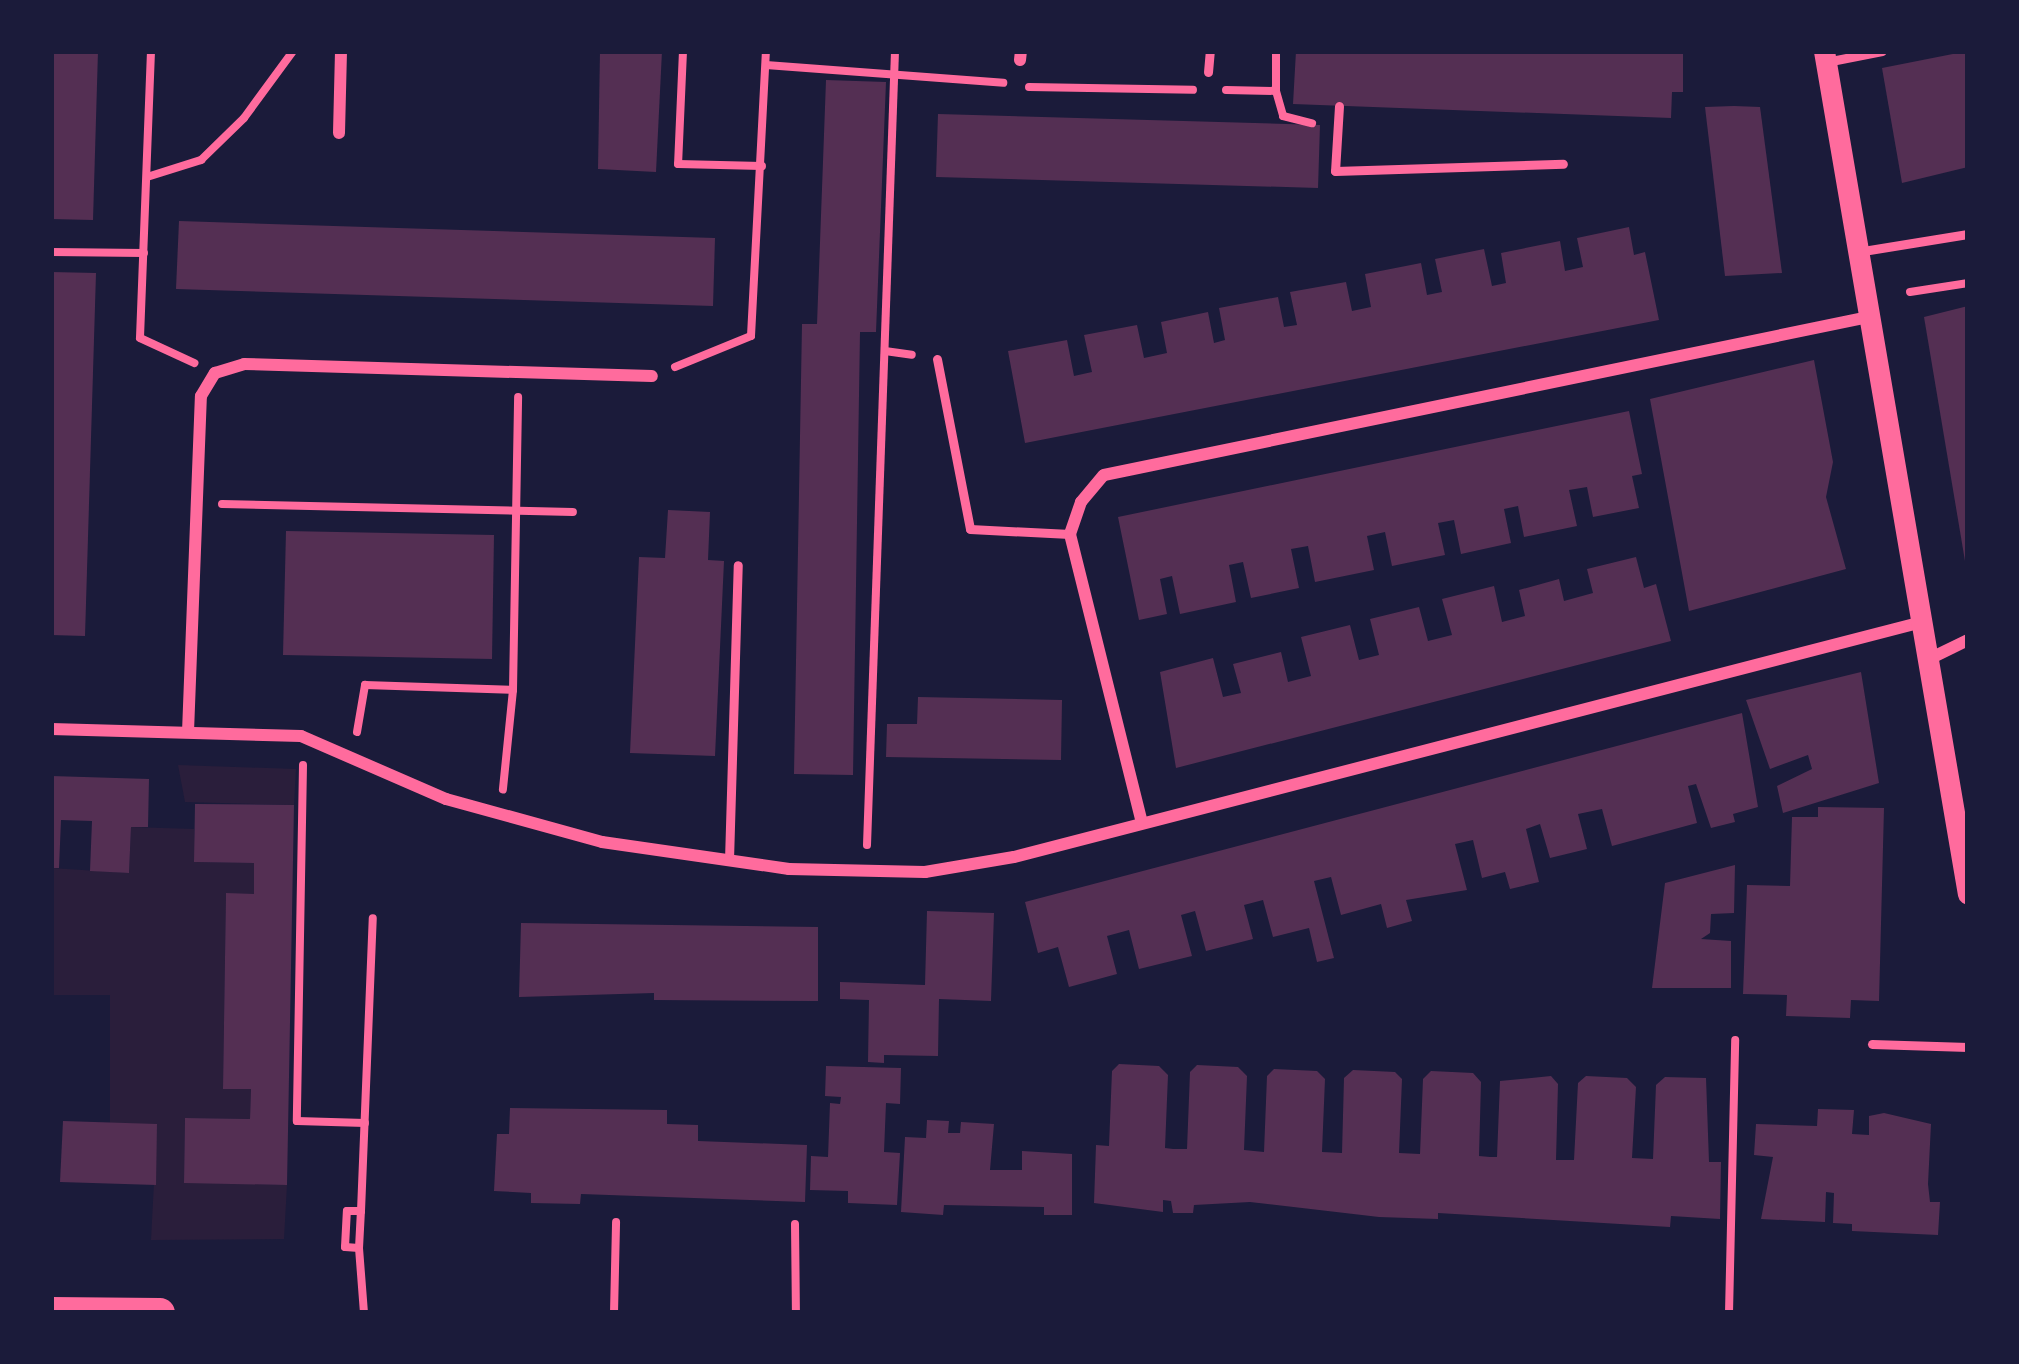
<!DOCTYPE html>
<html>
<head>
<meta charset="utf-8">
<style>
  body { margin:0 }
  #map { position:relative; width:2019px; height:1364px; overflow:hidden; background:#1b1b3a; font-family:"IBM Plex Serif",serif }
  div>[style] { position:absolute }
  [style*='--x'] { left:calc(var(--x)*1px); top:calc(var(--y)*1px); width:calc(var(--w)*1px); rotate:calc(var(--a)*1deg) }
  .green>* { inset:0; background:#2a1e3b }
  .building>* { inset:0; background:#542f53 }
  .path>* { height:8px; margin:-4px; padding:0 4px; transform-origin:4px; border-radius:4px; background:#ff6b9d }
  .service>* { height:9px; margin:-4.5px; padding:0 4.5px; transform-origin:4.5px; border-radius:4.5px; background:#ff6b9d }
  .minor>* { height:12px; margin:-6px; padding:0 6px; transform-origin:6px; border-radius:6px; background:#ff6b9d }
  .tertiary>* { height:21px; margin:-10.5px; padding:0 10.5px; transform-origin:10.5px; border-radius:10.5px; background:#ff6b9d }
  .primary>* { height:30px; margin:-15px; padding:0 15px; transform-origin:15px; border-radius:15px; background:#ff6b9d }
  span { translate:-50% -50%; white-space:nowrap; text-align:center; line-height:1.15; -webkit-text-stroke:9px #1b1b3a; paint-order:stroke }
  .frame { position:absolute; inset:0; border:54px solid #1b1b3a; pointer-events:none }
</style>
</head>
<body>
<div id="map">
  <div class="green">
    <div style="clip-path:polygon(178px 765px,296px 769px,294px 805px,185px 802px)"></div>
    <div style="clip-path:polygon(131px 827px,194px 829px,195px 862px,254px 863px,254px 894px,226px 894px,223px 1088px,251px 1089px,250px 1119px,185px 1118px,184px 1182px,287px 1185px,284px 1239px,151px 1240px,157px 1125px,110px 1123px,110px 995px,51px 995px,51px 868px,129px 873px)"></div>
  </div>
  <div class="building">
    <div style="clip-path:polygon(51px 51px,98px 51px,93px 220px,51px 219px)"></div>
    <div style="clip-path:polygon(600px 51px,662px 51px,656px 172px,598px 169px)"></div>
    <div style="clip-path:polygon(1296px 51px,1683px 52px,1683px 92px,1672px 92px,1671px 118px,1293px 104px)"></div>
    <div style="clip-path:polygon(1968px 51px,1968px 167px,1902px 183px,1882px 68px)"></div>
    <div style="clip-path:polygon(826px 80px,886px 82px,876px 332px,860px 332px,853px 775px,794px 774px,802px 324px,817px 324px)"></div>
    <div style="clip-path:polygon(1734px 106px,1760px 107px,1782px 273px,1725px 276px,1705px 107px)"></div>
    <div style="clip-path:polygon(938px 114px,1320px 125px,1318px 188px,936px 177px)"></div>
    <div style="clip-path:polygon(179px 221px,715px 238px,713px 306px,176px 289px)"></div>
    <div style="clip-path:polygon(1629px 227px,1634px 255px,1645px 252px,1659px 320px,1025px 443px,1008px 351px,1067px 340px,1074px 376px,1092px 372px,1084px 335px,1137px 325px,1144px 358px,1167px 353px,1161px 322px,1208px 312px,1214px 343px,1225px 340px,1219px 308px,1278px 297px,1284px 327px,1297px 325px,1290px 292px,1346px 282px,1352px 311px,1371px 307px,1365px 274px,1421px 263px,1427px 295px,1442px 292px,1435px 259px,1484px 249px,1492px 286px,1506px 283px,1501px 253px,1560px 241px,1565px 271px,1583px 267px,1577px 238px)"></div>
    <div style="clip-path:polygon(51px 272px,96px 273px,85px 636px,51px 635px)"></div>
    <div style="clip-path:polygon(1968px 306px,1968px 567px,1966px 567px,1924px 317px)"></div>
    <div style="clip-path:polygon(1814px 360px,1833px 462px,1826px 497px,1846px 569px,1689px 611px,1650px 399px)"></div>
    <div style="clip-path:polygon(1629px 411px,1642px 474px,1632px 476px,1639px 508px,1593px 517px,1587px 487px,1569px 490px,1577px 526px,1524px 537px,1518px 506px,1504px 509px,1511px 543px,1461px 554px,1454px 520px,1438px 523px,1445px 555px,1392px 566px,1385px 532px,1367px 536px,1374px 570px,1315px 582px,1308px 546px,1291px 549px,1299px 588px,1251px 598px,1243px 562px,1229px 565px,1236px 602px,1180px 614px,1172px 576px,1160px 579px,1167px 614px,1139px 620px,1118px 517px)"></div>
    <div style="clip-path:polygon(668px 510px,710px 512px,708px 560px,724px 561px,715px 756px,630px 753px,639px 557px,665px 558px)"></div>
    <div style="clip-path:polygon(286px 531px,494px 535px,492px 659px,283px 655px)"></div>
    <div style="clip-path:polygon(1636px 557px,1644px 588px,1656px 584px,1671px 641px,1176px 768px,1160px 672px,1213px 658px,1223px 697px,1241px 693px,1233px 664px,1281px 652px,1288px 682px,1311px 676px,1301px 637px,1350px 625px,1359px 660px,1379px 655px,1370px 619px,1419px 607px,1428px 641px,1452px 635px,1442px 599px,1494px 586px,1502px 622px,1525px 616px,1519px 590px,1559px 579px,1564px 601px,1593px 593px,1587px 569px)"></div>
    <div style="clip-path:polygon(1861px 672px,1879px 783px,1783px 813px,1777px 786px,1812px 769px,1808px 755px,1770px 769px,1746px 700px)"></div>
    <div style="clip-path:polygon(918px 697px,1062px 700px,1061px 760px,886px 757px,887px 724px,917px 724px)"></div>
    <div style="clip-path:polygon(1742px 713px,1758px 807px,1733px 814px,1735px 822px,1711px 828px,1696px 784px,1688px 786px,1697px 823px,1612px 846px,1602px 809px,1578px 814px,1587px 849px,1550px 858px,1540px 824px,1526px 829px,1539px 882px,1510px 889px,1505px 872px,1482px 878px,1473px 840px,1455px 844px,1467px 890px,1406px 900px,1412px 921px,1387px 928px,1381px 904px,1341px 915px,1331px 877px,1314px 881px,1334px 958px,1317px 962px,1309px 928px,1273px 937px,1263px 900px,1244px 905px,1253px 939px,1206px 951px,1195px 911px,1181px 915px,1192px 956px,1139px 969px,1129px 930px,1107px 936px,1117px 974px,1069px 987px,1058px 947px,1038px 953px,1025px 902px)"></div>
    <div style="clip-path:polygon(51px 776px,149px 779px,148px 827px,131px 827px,129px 873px,90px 871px,92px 821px,61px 820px,59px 868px,51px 868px)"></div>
    <div style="clip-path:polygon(195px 804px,294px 805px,287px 1185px,184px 1183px,185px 1118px,250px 1119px,251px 1089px,223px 1089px,226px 893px,254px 894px,254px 863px,194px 862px)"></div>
    <div style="clip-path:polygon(1818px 807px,1884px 808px,1879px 1001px,1851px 1000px,1850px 1018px,1786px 1016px,1787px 995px,1743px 994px,1747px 885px,1790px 886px,1792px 817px,1818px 817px)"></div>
    <div style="clip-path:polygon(1735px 865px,1734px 913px,1711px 914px,1710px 933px,1701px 939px,1731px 941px,1731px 988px,1652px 988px,1665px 883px)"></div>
    <div style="clip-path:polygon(927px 911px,994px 913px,991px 1001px,939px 999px,938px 1056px,884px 1055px,884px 1063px,868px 1062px,869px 1000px,840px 999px,840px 982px,925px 985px)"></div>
    <div style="clip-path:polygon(521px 923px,818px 927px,818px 1001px,654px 1000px,654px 993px,519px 997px)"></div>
    <div style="clip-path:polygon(1119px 1064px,1159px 1066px,1168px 1075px,1165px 1148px,1173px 1149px,1187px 1149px,1190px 1072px,1197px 1065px,1238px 1067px,1247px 1076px,1244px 1150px,1264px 1152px,1267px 1076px,1274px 1069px,1317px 1071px,1325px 1079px,1322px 1152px,1342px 1153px,1344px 1078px,1353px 1070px,1395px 1072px,1402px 1079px,1399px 1153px,1420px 1154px,1423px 1079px,1431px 1071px,1473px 1073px,1481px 1082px,1479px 1156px,1490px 1157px,1497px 1157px,1500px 1081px,1551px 1076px,1558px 1084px,1556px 1160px,1574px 1160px,1578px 1083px,1586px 1076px,1627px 1078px,1636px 1087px,1632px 1158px,1653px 1159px,1656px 1085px,1665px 1077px,1706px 1078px,1709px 1162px,1721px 1162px,1720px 1219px,1671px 1216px,1670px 1227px,1438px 1213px,1438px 1219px,1379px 1217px,1250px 1202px,1194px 1205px,1193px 1213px,1173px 1213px,1171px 1201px,1163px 1200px,1163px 1212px,1094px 1203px,1096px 1145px,1109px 1146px,1112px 1071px)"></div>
    <div style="clip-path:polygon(826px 1066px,901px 1068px,900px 1104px,886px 1103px,884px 1152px,900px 1153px,897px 1205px,848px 1203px,848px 1191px,810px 1190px,811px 1156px,828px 1157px,830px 1103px,840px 1104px,841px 1097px,825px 1096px)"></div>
    <div style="clip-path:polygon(510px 1108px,667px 1110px,667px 1124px,698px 1125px,698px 1141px,807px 1145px,805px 1202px,581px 1194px,580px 1204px,531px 1203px,531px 1193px,494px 1191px,497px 1134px,509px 1134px)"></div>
    <div style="clip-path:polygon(1818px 1109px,1854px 1110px,1852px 1134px,1869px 1135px,1869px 1116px,1884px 1113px,1931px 1124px,1928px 1184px,1930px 1202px,1940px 1202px,1938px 1235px,1852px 1231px,1852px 1224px,1833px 1223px,1834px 1193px,1826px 1192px,1825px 1222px,1761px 1219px,1773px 1157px,1754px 1155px,1756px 1124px,1817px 1126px)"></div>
    <div style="clip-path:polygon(927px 1120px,949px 1121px,948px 1133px,960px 1133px,961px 1122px,994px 1124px,990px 1170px,1022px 1170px,1022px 1151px,1072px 1154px,1072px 1215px,1044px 1215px,1044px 1207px,944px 1205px,943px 1215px,901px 1212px,905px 1137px,926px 1138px)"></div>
    <div style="clip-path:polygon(63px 1121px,157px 1124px,156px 1185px,60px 1182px)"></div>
  </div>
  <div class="path">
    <div style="--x:151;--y:51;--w:287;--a:92.2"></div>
    <div style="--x:140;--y:338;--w:60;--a:24.8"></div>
    <div style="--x:683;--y:51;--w:113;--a:92.5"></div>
    <div style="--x:678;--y:164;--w:84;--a:1.4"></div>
    <div style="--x:766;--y:65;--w:238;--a:4.3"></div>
    <div style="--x:1029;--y:87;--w:164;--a:1"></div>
    <div style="--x:1226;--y:90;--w:50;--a:1.1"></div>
    <div style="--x:1276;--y:91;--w:26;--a:74"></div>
    <div style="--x:1283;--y:116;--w:30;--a:14"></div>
    <div style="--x:1276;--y:91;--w:40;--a:-90"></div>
    <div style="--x:147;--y:177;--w:57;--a:-17.5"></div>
    <div style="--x:201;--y:160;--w:60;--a:-44.3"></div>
    <div style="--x:244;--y:118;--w:83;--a:-53.8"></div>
    <div style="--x:51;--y:252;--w:93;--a:0.6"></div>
    <div style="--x:1910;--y:292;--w:59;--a:-8.8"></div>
    <div style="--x:885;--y:351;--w:27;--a:8"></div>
    <div style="--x:675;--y:367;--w:82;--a:-22.2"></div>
    <div style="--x:751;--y:336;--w:285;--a:-87"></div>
    <div style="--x:222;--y:504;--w:351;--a:1.3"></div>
    <div style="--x:513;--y:690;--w:293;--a:-89"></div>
    <div style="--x:357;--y:732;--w:48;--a:-80.3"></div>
    <div style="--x:365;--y:685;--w:148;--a:1.9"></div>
    <div style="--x:513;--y:690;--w:100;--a:95.8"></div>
    <div style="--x:303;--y:765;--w:356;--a:91"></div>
    <div style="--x:297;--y:1121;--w:68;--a:1.7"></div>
    <div style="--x:867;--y:845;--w:794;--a:-87.98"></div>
    <div style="--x:795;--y:1224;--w:89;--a:89.4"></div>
    <div style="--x:359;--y:1248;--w:37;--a:-87"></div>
    <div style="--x:364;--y:1313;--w:65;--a:-94.4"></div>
    <div style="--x:359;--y:1248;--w:14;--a:-176"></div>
    <div style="--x:345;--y:1247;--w:36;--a:-87"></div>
    <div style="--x:347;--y:1211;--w:14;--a:0"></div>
    <div style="--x:361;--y:1211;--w:293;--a:-87.7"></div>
    <div style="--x:614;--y:1313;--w:91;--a:-88.7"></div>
    <div style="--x:1729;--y:1313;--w:273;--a:-88.7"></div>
  </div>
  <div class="service">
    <div style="--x:1826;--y:62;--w:57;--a:-11.1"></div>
    <div style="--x:1208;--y:72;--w:21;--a:-85"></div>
    <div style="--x:1339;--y:106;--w:65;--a:93.5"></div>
    <div style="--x:1335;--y:171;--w:228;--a:-1.8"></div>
    <div style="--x:1863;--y:251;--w:106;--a:-9.2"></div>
    <div style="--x:937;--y:359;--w:173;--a:79"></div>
    <div style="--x:970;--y:529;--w:100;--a:2.9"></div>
    <div style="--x:729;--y:860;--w:295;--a:-88.3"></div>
    <div style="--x:1872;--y:1044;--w:96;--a:1.8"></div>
  </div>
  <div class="minor">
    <div style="--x:1020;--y:60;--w:9;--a:-84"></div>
    <div style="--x:339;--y:133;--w:82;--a:-88.6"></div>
    <div style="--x:1929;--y:659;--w:43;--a:-26"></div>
    <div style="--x:51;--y:729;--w:250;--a:1.6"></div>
    <div style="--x:301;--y:736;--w:158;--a:23.5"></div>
    <div style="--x:446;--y:799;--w:162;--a:15.4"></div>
    <div style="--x:602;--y:842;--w:189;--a:8.2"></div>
    <div style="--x:789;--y:869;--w:136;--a:1.3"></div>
    <div style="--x:925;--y:872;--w:90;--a:-9.6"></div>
    <div style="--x:1014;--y:857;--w:938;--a:-14.51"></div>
    <div style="--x:188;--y:732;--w:336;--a:-87.8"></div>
    <div style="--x:201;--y:396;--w:27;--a:-59"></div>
    <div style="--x:215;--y:373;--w:30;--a:-17"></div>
    <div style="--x:244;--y:364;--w:408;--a:1.7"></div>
    <div style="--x:1142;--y:823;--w:298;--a:-104"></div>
    <div style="--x:1070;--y:534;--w:34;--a:-71"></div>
    <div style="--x:1081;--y:502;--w:35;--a:-50"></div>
    <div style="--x:1104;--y:475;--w:785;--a:-11.68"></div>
  </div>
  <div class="tertiary">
    <div style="--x:1824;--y:51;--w:855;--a:80.31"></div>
  </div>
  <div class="primary">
    <div style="--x:51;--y:1312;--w:109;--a:0.5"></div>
  </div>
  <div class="frame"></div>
</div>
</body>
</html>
